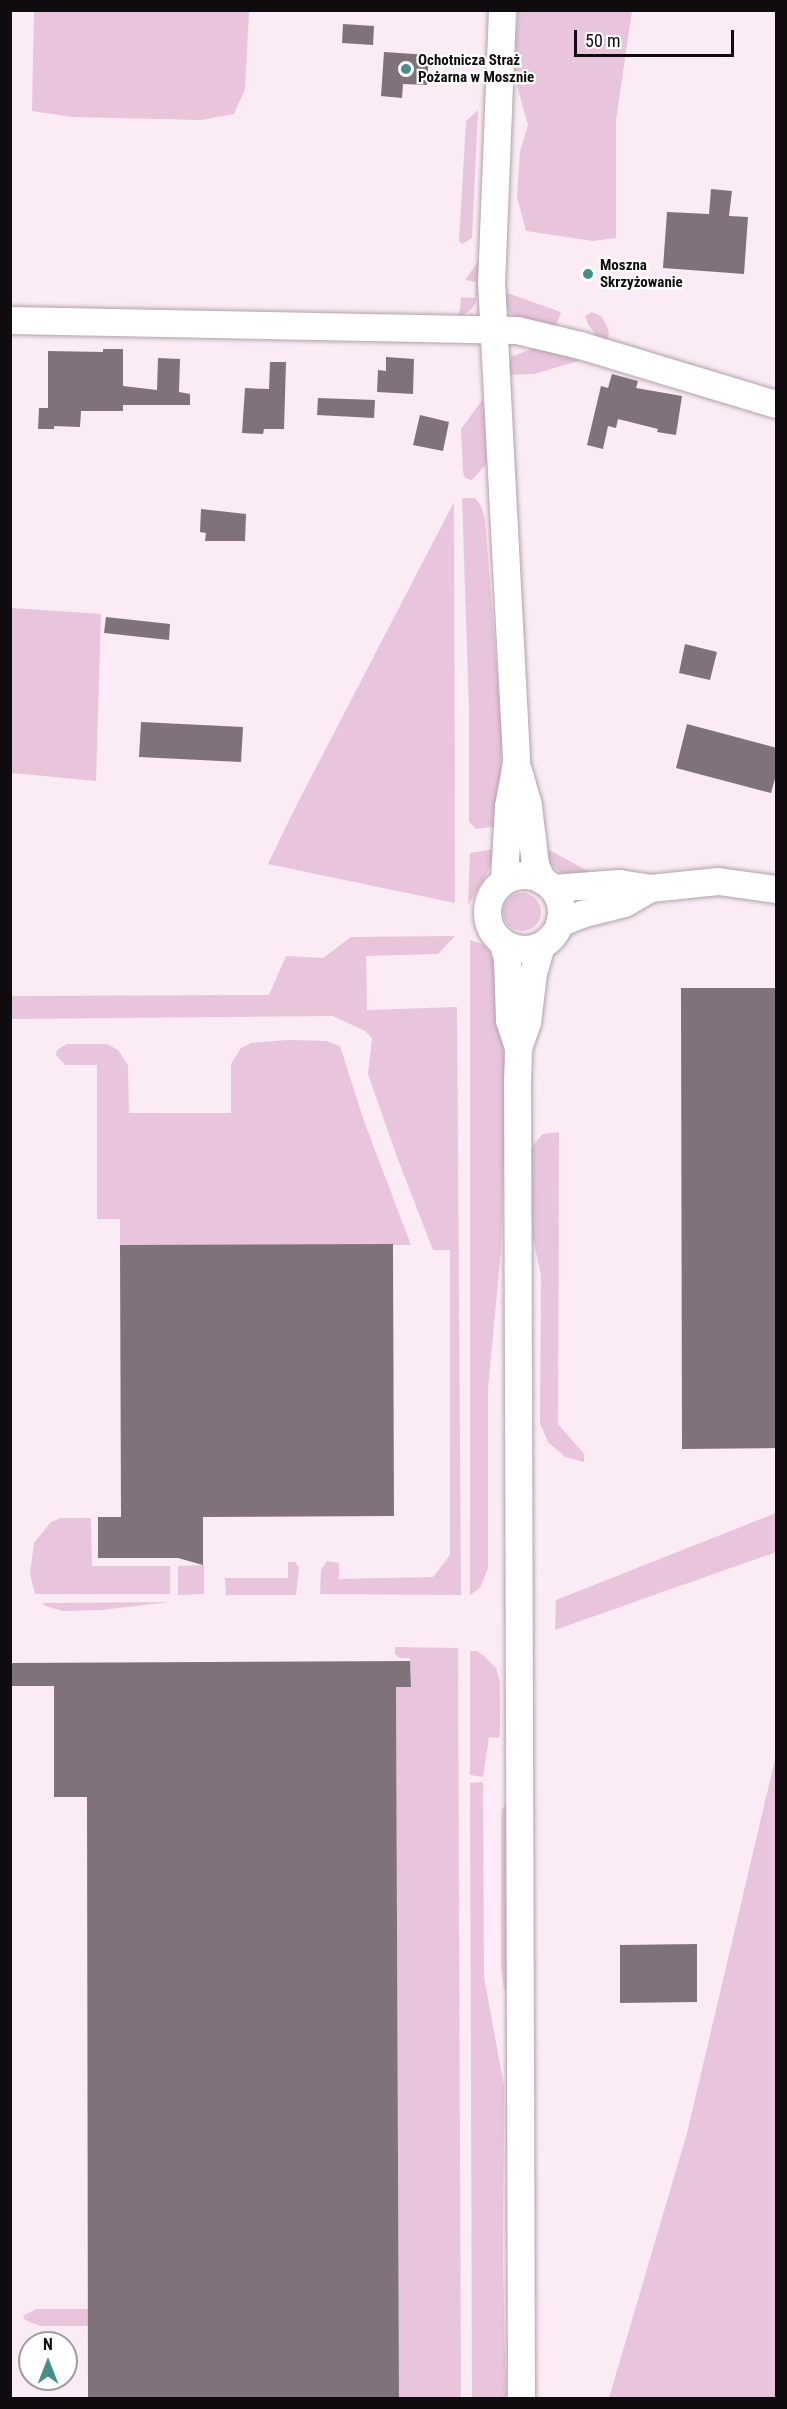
<!DOCTYPE html>
<html>
<head>
<meta charset="utf-8">
<style>
  body { margin:0 }
  #map { position:relative; width:787px; height:2409px; overflow:hidden; background:#faebf5; font-family:"Roboto Condensed",sans-serif }
  div>[style] { position:absolute }
  [style*='--x'] { left:calc(var(--x)*1px); top:calc(var(--y)*1px); width:calc(var(--w)*1px); rotate:calc(var(--a)*1deg) }
  .green>* { inset:0; background:#e8c5dc }
  .round { border-radius:50% }
  .building>* { inset:0; background:#7f727a }
  .roads { filter:drop-shadow(0 0 2px #b0a1aa) drop-shadow(0 0 2px #b0a1aa) }
  .minor>* { height:27px; margin:-13.5px; padding:0 13.5px; transform-origin:13.5px; border-radius:13.5px; background:#fff }
  .minor>.ring { margin:-13.5px; padding:0; box-sizing:content-box; background:none; border:27px solid #fff; border-radius:50% }
  .dots>* { width:16px; height:16px; translate:-50% -50%; box-sizing:border-box; border:3px solid #fff; border-radius:50% }
  span { translate:-50% -50%; white-space:nowrap; text-align:center; line-height:1.15; -webkit-text-stroke:4.5px #fff; paint-order:stroke }
  .poi-label { font-size:15px; color:#100b0e; font-weight:700 }
  .left { translate:0 -50%; text-align:left }
  .frame { position:absolute; inset:0; border:12px solid #100b0e; pointer-events:none }
  .north { position:absolute; left:18px; top:2331px; width:60px; height:60px; box-sizing:border-box; background:#fff; border:2px solid #9f9d9f; border-radius:50%; rotate:0deg; font-size:16px; font-weight:700; line-height:24px; text-align:center; color:#100b0e }
  .north::after { content:''; display:block; margin:auto; width:21px; height:27px; background:#478e89; clip-path:polygon(50% 0,100% 100%,50% 72%,0 100%) }
  .scale { position:absolute; left:574px; top:30px; width:160px; height:27px; box-sizing:border-box; border:3px solid #100b0e; border-top:0; padding-left:8px; font-size:18px; line-height:21px; white-space:nowrap; color:#100b0e; -webkit-text-stroke:4px #fff; paint-order:stroke }
</style>
</head>
<body>
<div id="map">
  <div class="green">
    <div style="clip-path:polygon(34px 11px,249px 11px,245px 89px,234px 114px,201px 120px,72px 117px,32px 111px)"></div>
    <div style="clip-path:polygon(518px 11px,632px 11px,616px 120px,616px 238px,593px 241px,526px 231px,517px 197px,520px 151px,528px 125px,514px 75px)"></div>
    <div style="clip-path:polygon(478px 110px,472px 238px,462px 244px,459px 241px,466px 121px)"></div>
    <div style="clip-path:polygon(479px 260px,476px 302px,472px 309px,459px 317px,461px 297px,475px 298px,476px 282px,465px 280px)"></div>
    <div style="clip-path:polygon(507px 293px,558px 311px,561px 313px,555px 327px,512px 315px,506px 307px,504px 298px)"></div>
    <div style="clip-path:polygon(592px 312px,601px 316px,607px 326px,609px 333px,607px 342px,597px 337px,588px 324px,585px 316px)"></div>
    <div style="clip-path:polygon(536px 347px,585px 359px,534px 374px,506px 375px,511px 357px)"></div>
    <div style="clip-path:polygon(483px 399px,487px 463px,472px 480px,465px 478px,463px 472px,461px 429px)"></div>
    <div style="clip-path:polygon(467px 498px,475px 498px,481px 506px,485px 519px,502px 736px,499px 826px,476px 829px,469px 822px,469px 710px,462px 499px)"></div>
    <div style="clip-path:polygon(454px 502px,455px 903px,268px 864px,294px 810px)"></div>
    <div style="clip-path:polygon(11px 608px,101px 614px,96px 781px,11px 773px)"></div>
    <div style="clip-path:polygon(540px 845px,588px 871px,599px 876px,565px 876px,547px 861px)"></div>
    <div style="clip-path:polygon(496px 849px,487px 874px,468px 905px,470px 853px)"></div>
    <div class="round" style="left:503px;top:893px;width:38px;height:38px"></div>
    <div style="clip-path:polygon(455px 936px,438px 954px,366px 956px,367px 1010px,457px 1007px,461px 1595px,320px 1594px,321px 1570px,327px 1561px,339px 1563px,339px 1579px,433px 1577px,450px 1555px,450px 1250px,433px 1250px,397px 1157px,368px 1074px,372px 1038px,365px 1031px,333px 1016px,11px 1019px,11px 996px,269px 995px,286px 956px,323px 958px,351px 937px)"></div>
    <div style="clip-path:polygon(470px 940px,485px 945px,495px 961px,501px 998px,506px 1093px,501px 1250px,488px 1389px,488px 1568px,480px 1588px,470px 1595px)"></div>
    <div style="clip-path:polygon(287px 1040px,326px 1041px,340px 1046px,364px 1121px,411px 1245px,120px 1245px,120px 1219px,97px 1219px,97px 1065px,65px 1065px,56px 1055px,57px 1050px,67px 1044px,107px 1044px,118px 1050px,128px 1065px,129px 1113px,231px 1113px,231px 1064px,241px 1048px,251px 1043px)"></div>
    <div style="clip-path:polygon(559px 1132px,558px 1424px,584px 1454px,584px 1462px,565px 1457px,548px 1442px,540px 1423px,541px 1275px,532px 1234px,529px 1150px,543px 1134px)"></div>
    <div style="clip-path:polygon(776px 1513px,776px 1552px,555px 1630px,556px 1600px)"></div>
    <div style="clip-path:polygon(61px 1518px,91px 1518px,92px 1566px,170px 1566px,170px 1594px,35px 1594px,30px 1574px,34px 1543px,51px 1522px)"></div>
    <div style="clip-path:polygon(288px 1562px,295px 1562px,299px 1568px,296px 1595px,226px 1595px,225px 1578px,288px 1578px)"></div>
    <div style="clip-path:polygon(204px 1565px,204px 1594px,178px 1595px,178px 1566px)"></div>
    <div style="clip-path:polygon(170px 1602px,101px 1610px,63px 1611px,45px 1606px,43px 1603px)"></div>
    <div style="clip-path:polygon(395px 1647px,458px 1648px,461px 2398px,399px 2398px,396px 1687px,411px 1686px,410px 1658px,400px 1658px,395px 1654px)"></div>
    <div style="clip-path:polygon(470px 1651px,477px 1651px,484px 1656px,496px 1668px,500px 1681px,500px 1732px,499px 1738px,489px 1737px,483px 1777px,470px 1775px)"></div>
    <div style="clip-path:polygon(776px 1755px,776px 2398px,609px 2398px,687px 2133px)"></div>
    <div style="clip-path:polygon(483px 1782px,484px 1977px,504px 2086px,503px 2261px,506px 2398px,472px 2398px,470px 1783px)"></div>
    <div style="clip-path:polygon(506px 1804px,507px 1987px,504px 1990px,501px 1966px,501px 1820px,502px 1809px)"></div>
    <div style="clip-path:polygon(36px 2309px,88px 2309px,88px 2326px,40px 2326px,25px 2320px,23px 2316px)"></div>
  </div>
  <div class="building">
    <div style="clip-path:polygon(343px 24px,374px 26px,373px 45px,342px 43px)"></div>
    <div style="clip-path:polygon(384px 52px,429px 55px,427px 85px,403px 84px,402px 98px,381px 96px)"></div>
    <div style="clip-path:polygon(711px 189px,732px 191px,729px 216px,748px 217px,744px 274px,663px 268px,667px 212px,709px 214px)"></div>
    <div style="clip-path:polygon(103px 349px,123px 349px,123px 386px,157px 390px,158px 358px,180px 359px,179px 392px,190px 394px,190px 405px,123px 405px,123px 411px,81px 411px,80px 427px,54px 426px,54px 429px,38px 429px,39px 408px,48px 408px,48px 351px,103px 352px)"></div>
    <div style="clip-path:polygon(386px 357px,414px 359px,413px 394px,377px 392px,378px 370px,386px 371px)"></div>
    <div style="clip-path:polygon(270px 362px,286px 362px,284px 429px,264px 429px,263px 434px,242px 433px,245px 388px,269px 389px)"></div>
    <div style="clip-path:polygon(612px 374px,638px 381px,636px 388px,682px 396px,676px 435px,657px 432px,658px 429px,618px 419px,616px 428px,608px 426px,603px 449px,587px 445px,601px 386px,608px 388px)"></div>
    <div style="clip-path:polygon(318px 398px,375px 400px,374px 418px,317px 415px)"></div>
    <div style="clip-path:polygon(420px 415px,449px 422px,443px 451px,413px 445px)"></div>
    <div style="clip-path:polygon(201px 509px,246px 514px,245px 541px,205px 541px,206px 533px,200px 532px)"></div>
    <div style="clip-path:polygon(106px 617px,170px 624px,169px 640px,104px 633px)"></div>
    <div style="clip-path:polygon(685px 644px,717px 652px,710px 680px,679px 673px)"></div>
    <div style="clip-path:polygon(141px 722px,243px 727px,241px 762px,139px 757px)"></div>
    <div style="clip-path:polygon(687px 724px,777px 748px,777px 771px,771px 793px,676px 768px)"></div>
    <div style="clip-path:polygon(681px 988px,777px 988px,777px 1448px,682px 1449px)"></div>
    <div style="clip-path:polygon(393px 1244px,394px 1516px,203px 1517px,203px 1565px,178px 1558px,98px 1558px,98px 1517px,121px 1517px,120px 1245px)"></div>
    <div style="clip-path:polygon(410px 1661px,411px 1687px,396px 1687px,399px 2398px,88px 2398px,87px 1797px,54px 1797px,54px 1686px,10px 1686px,10px 1663px)"></div>
    <div style="clip-path:polygon(697px 1944px,697px 2002px,620px 2003px,620px 1945px)"></div>
  </div>
  <div class="roads">
    <div class="minor">
      <div style="--x:502;--y:10;--w:271;--a:92.3"></div>
      <div style="--x:491;--y:281;--w:483;--a:87"></div>
      <div style="--x:516;--y:763;--w:44;--a:100.5"></div>
      <div style="--x:508;--y:806;--w:74;--a:93.1"></div>
      <div style="--x:10;--y:320;--w:507;--a:1.13"></div>
      <div style="--x:517;--y:330;--w:65;--a:13.4"></div>
      <div style="--x:580;--y:345;--w:205;--a:16.8"></div>
      <div style="--x:518;--y:770;--w:37;--a:74"></div>
      <div style="--x:528;--y:806;--w:59;--a:83.2"></div>
      <div style="--x:535;--y:865;--w:17;--a:65"></div>
      <div class="ring" style="left:487px;top:875px;width:47px;height:47px"></div>
      <div style="--x:552;--y:888;--w:67;--a:-4.3"></div>
      <div style="--x:619;--y:883;--w:31;--a:9"></div>
      <div style="--x:650;--y:888;--w:68;--a:-5.9"></div>
      <div style="--x:718;--y:881;--w:59;--a:7.9"></div>
      <div style="--x:559;--y:923;--w:24;--a:-22"></div>
      <div style="--x:581;--y:914;--w:44;--a:-14.3"></div>
      <div style="--x:624;--y:903;--w:30;--a:-30"></div>
      <div style="--x:503;--y:943;--w:16;--a:76"></div>
      <div style="--x:507;--y:959;--w:61;--a:88.1"></div>
      <div style="--x:509;--y:1020;--w:29;--a:72"></div>
      <div style="--x:521;--y:2398;--w:1317;--a:-90.17"></div>
      <div style="--x:517;--y:1081;--w:33;--a:-88"></div>
      <div style="--x:518;--y:1048;--w:28;--a:-71"></div>
      <div style="--x:527;--y:1022;--w:49;--a:-83"></div>
      <div style="--x:533;--y:973;--w:29;--a:-74"></div>
    </div>
  </div>
  <div class="dots">
    <div style="left:406px;top:69px;background:#478e89"></div>
    <div style="left:588px;top:274px;background:#478e89"></div>
  </div>
  <div class="poi-label">
    <span class="left" style="left:418px;top:69px">Ochotnicza Straż<br>Pożarna w Mosznie</span>
    <span class="left" style="left:600px;top:274px">Moszna<br>Skrzyżowanie</span>
  </div>
  <div class="frame"></div>
  <div class="north">N</div>
  <div class="scale">50 m</div>
</div>
</body>
</html>
